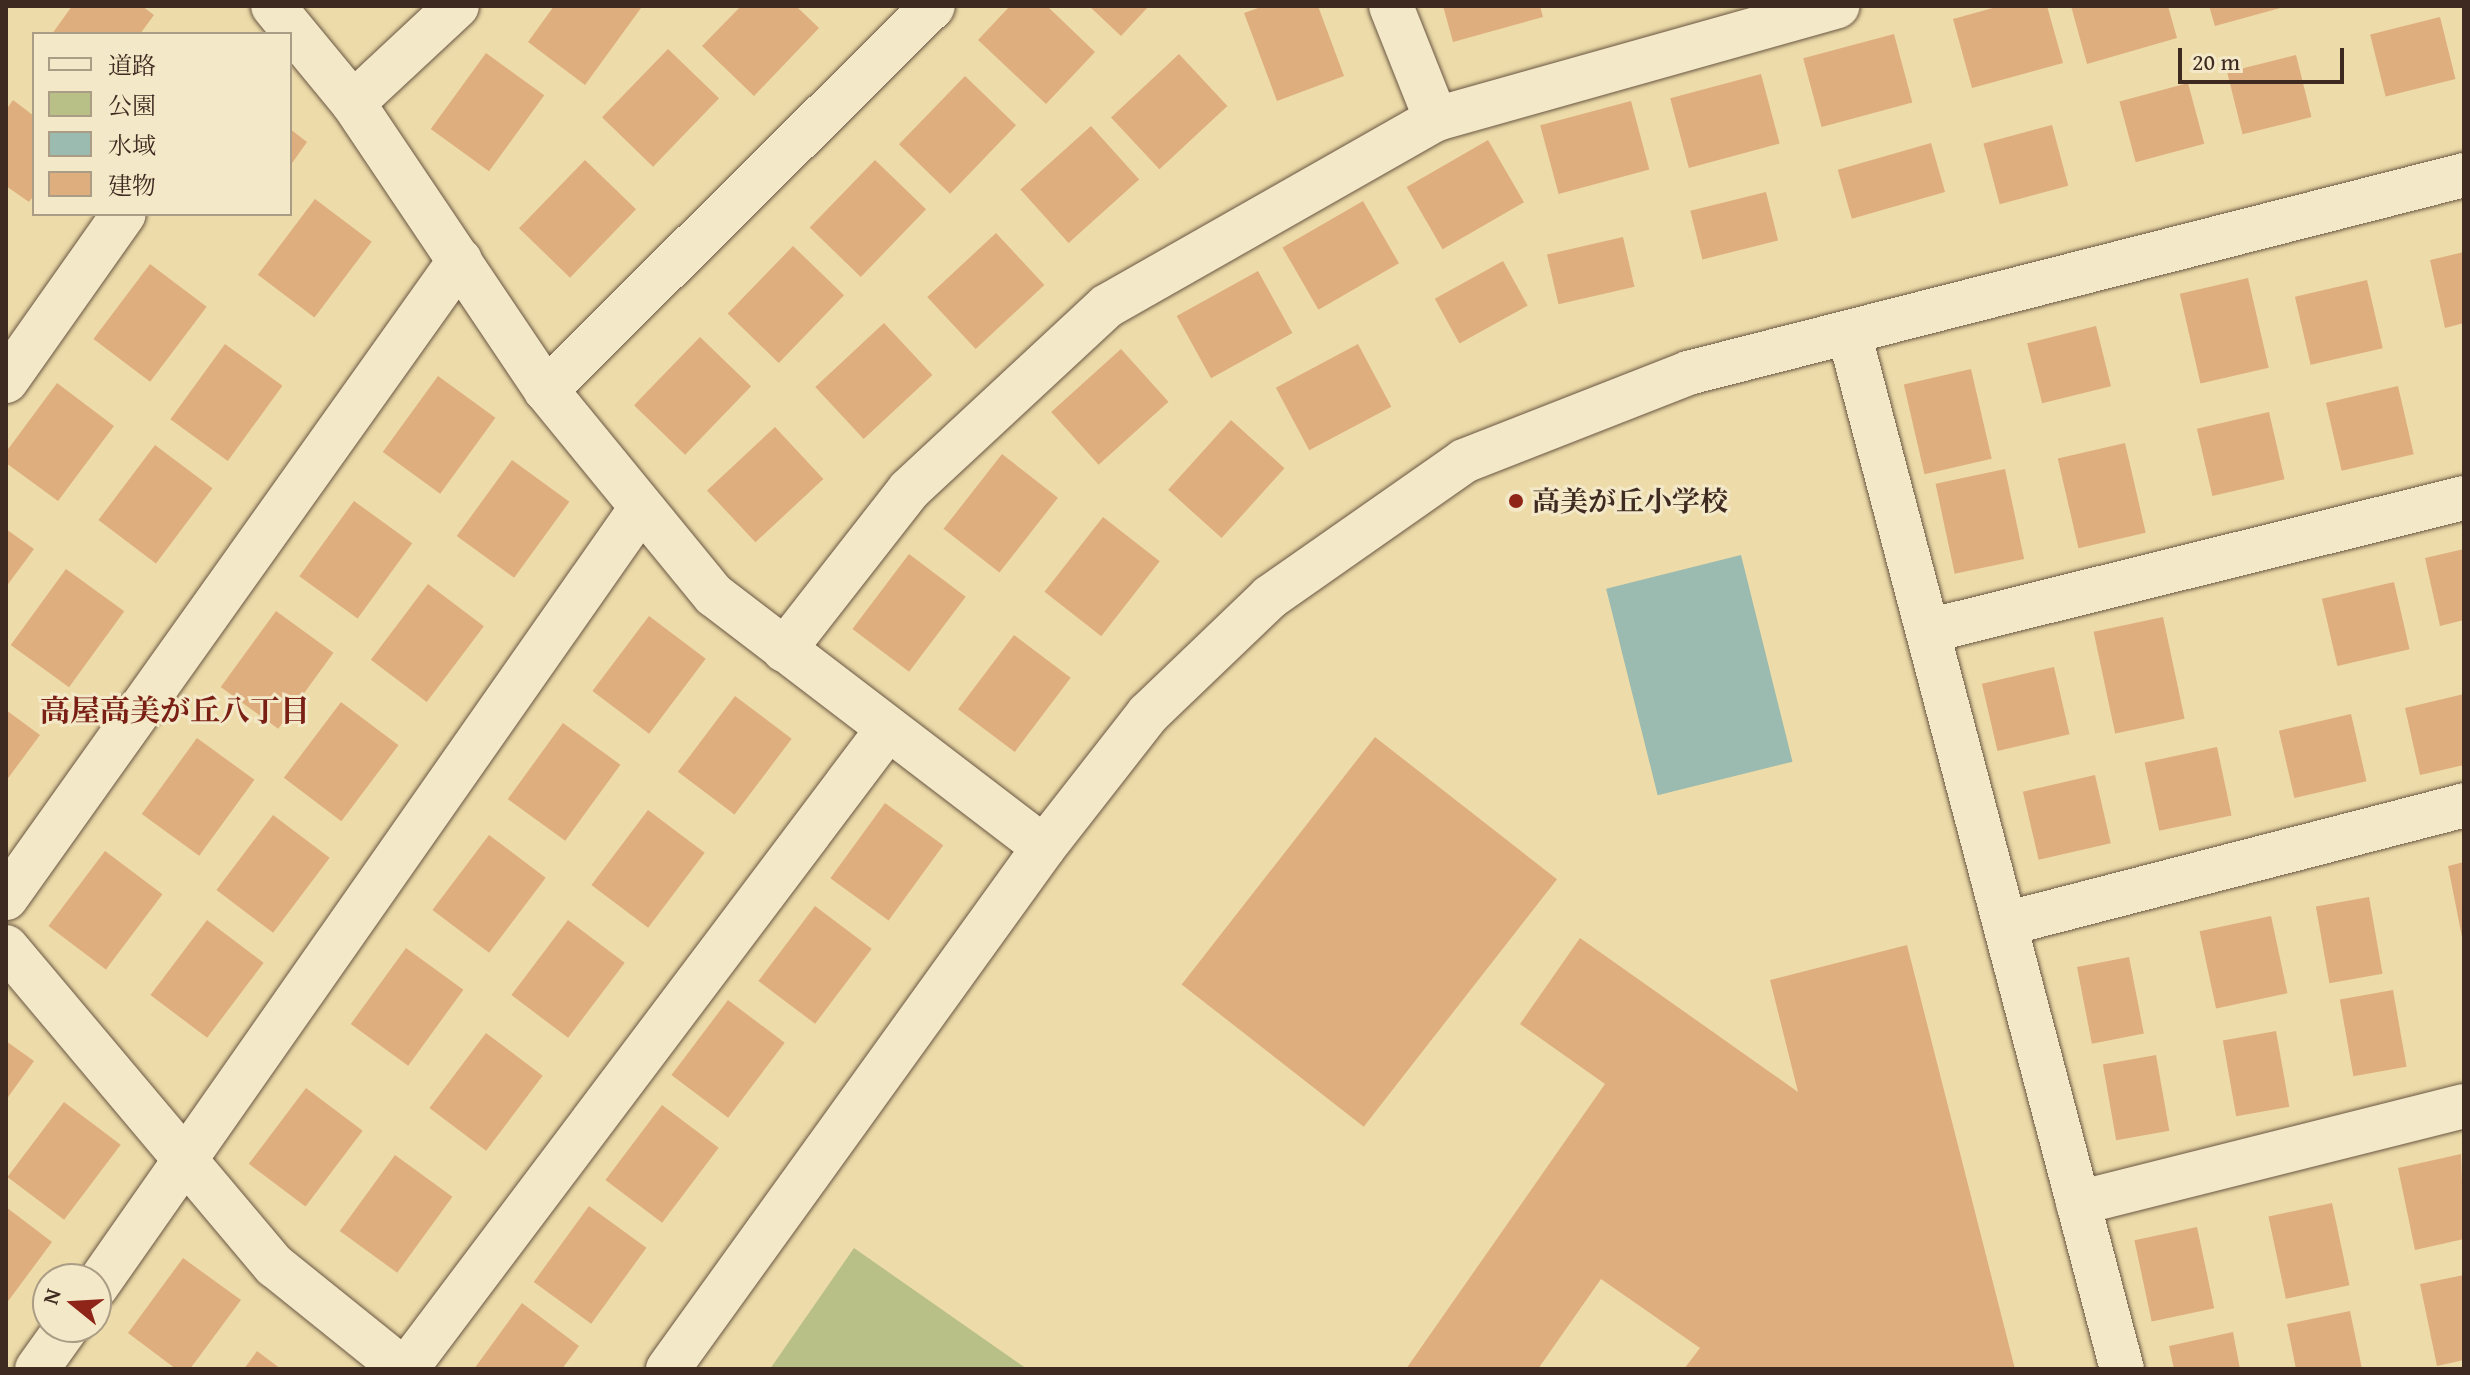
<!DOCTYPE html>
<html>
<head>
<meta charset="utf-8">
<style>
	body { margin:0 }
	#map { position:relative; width:2470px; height:1375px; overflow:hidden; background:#eddca9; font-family:"Gentium Book Plus","Noto Serif JP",serif }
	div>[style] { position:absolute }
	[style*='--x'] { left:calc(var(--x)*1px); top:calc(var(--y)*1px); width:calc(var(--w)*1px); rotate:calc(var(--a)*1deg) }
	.green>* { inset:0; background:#b9c087 }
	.water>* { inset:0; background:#9bbab0; transform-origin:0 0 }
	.building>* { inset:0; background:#dfae7f; transform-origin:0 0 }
	.roads { filter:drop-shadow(0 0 2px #6a5643) drop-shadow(0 0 2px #6a5643) }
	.street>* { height:44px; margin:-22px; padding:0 22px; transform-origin:22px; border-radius:22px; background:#f3e8c7 }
	.secondary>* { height:44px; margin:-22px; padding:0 22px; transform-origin:22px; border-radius:22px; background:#f3e8c7 }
	.dots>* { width:22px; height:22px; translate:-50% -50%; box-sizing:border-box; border:4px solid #f3e8c7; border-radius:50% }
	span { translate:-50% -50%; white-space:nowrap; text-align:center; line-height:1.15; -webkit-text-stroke:6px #f3e8c7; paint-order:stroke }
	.poi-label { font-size:28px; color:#3f2a21; font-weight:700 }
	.left { translate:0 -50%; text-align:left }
	.neighbourhood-label { font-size:30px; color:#7a1f14; font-weight:700 }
	.frame { position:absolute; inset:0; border:8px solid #3f2a21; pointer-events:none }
	.legend { position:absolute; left:32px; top:32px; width:260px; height:184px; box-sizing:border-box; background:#f3e8c7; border:2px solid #ab9c85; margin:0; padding:10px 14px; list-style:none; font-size:24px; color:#3f2a21 }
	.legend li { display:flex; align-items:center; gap:16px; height:40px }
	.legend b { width:40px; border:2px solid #ab9c85 }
	.north { position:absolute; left:32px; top:1263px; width:80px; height:80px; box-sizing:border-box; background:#f3e8c7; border:2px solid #ab9c85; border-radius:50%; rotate:288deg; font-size:22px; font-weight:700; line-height:32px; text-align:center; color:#3f2a21 }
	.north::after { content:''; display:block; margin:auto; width:28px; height:36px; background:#8f2418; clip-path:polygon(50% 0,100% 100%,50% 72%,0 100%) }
	.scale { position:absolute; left:2178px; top:48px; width:166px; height:36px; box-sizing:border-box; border:4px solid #3f2a21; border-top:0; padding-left:10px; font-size:24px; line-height:28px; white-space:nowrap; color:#3f2a21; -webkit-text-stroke:6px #f3e8c7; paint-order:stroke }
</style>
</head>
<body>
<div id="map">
	<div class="green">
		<i style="clip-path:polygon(854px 1248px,1027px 1369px,770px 1369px)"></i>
	</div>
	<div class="water">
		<i style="left:1741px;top:555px;width:213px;height:139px;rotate:76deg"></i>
	</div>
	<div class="building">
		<i style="clip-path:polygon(72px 6px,142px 6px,154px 15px,140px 34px,52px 34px)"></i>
		<i style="clip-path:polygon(554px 6px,638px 6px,641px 8px,585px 85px,528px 42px)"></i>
		<i style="clip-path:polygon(741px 6px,796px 6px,819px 28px,754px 96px,702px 46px)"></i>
		<i style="clip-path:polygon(1010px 6px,1047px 6px,1095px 52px,1046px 104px,978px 40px)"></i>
		<i style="clip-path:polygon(1089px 6px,1149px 6px,1121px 36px)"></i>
		<i style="clip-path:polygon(1264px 6px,1318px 6px,1344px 76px,1277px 101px,1244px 13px)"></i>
		<i style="clip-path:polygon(1443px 6px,1540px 6px,1543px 17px,1453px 42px)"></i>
		<i style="clip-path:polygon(2000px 6px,2047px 6px,2063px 63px,1972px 88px,1953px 19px)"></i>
		<i style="clip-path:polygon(2071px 6px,2168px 6px,2177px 38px,2087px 64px)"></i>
		<i style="clip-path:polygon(2209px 6px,2284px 6px,2284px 7px,2215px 26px)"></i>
		<i style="left:2440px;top:17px;width:64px;height:72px;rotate:76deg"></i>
		<i style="left:1894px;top:34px;width:71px;height:94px;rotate:75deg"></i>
		<i style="left:668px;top:49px;width:71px;height:95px;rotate:44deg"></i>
		<i style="left:486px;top:53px;width:72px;height:94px;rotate:36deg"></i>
		<i style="left:1179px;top:54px;width:71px;height:93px;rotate:47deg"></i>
		<i style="left:2296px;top:55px;width:64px;height:71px;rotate:76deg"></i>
		<i style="left:1761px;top:74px;width:72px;height:94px;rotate:75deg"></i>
		<i style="left:965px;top:76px;width:71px;height:95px;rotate:44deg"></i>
		<i style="left:2188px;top:83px;width:63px;height:71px;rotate:75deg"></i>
		<i style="clip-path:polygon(13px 100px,34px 116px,34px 195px,29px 202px,6px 186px,6px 110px)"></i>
		<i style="left:1631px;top:101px;width:71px;height:94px;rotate:75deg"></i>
		<i style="left:2052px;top:125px;width:63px;height:71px;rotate:75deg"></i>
		<i style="left:1091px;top:126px;width:72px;height:95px;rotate:48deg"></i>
		<i style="clip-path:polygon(290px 129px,307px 142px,290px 166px)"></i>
		<i style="left:1488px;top:140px;width:72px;height:94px;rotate:60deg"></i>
		<i style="left:1931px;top:143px;width:51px;height:97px;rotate:74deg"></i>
		<i style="left:585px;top:160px;width:71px;height:95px;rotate:44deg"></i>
		<i style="left:875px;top:160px;width:71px;height:94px;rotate:44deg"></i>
		<i style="left:1766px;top:192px;width:50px;height:78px;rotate:76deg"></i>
		<i style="left:315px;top:199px;width:71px;height:95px;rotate:37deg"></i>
		<i style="left:1363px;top:201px;width:72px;height:93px;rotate:60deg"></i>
		<i style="left:996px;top:233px;width:71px;height:94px;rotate:47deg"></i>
		<i style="left:1623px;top:237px;width:51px;height:78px;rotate:77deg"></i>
		<i style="left:793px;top:246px;width:71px;height:94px;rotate:44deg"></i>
		<i style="clip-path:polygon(2464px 252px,2464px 323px,2445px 328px,2430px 260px)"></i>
		<i style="left:1503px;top:261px;width:51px;height:78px;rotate:61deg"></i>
		<i style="left:150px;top:264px;width:71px;height:94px;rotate:37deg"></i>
		<i style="left:1258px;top:271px;width:71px;height:93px;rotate:61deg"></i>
		<i style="left:2248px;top:278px;width:92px;height:70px;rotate:77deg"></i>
		<i style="left:2367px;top:280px;width:70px;height:74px;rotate:77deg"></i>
		<i style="left:884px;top:323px;width:71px;height:94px;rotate:47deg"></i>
		<i style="left:2096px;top:326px;width:62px;height:71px;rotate:76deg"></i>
		<i style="left:700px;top:337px;width:71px;height:95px;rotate:44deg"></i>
		<i style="left:225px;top:344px;width:71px;height:93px;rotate:36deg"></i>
		<i style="left:1358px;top:344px;width:71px;height:93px;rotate:62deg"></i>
		<i style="left:1121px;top:349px;width:71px;height:94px;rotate:48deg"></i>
		<i style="left:1971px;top:369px;width:92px;height:69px;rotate:77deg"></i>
		<i style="left:438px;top:376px;width:71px;height:94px;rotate:36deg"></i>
		<i style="clip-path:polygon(57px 383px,114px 426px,58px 501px,6px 463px,6px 452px)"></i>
		<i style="left:2398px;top:386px;width:70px;height:74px;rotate:77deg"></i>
		<i style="left:2269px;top:412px;width:69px;height:74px;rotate:77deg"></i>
		<i style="left:1231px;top:420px;width:72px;height:94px;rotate:42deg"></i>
		<i style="left:775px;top:427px;width:71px;height:93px;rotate:47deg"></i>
		<i style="left:2125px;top:443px;width:92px;height:69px;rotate:77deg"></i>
		<i style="left:155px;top:445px;width:72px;height:94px;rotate:37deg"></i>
		<i style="left:1002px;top:454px;width:71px;height:95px;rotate:38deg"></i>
		<i style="left:512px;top:460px;width:71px;height:94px;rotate:36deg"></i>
		<i style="left:2005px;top:469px;width:92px;height:71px;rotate:78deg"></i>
		<i style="left:354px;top:501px;width:72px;height:93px;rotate:36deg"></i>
		<i style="left:1103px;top:517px;width:72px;height:95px;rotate:38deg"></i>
		<i style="clip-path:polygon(6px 529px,34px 549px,6px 587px)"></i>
		<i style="clip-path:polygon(2464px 549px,2464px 620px,2440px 626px,2425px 558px)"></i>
		<i style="left:909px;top:554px;width:71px;height:94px;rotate:37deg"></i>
		<i style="left:66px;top:569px;width:72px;height:94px;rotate:36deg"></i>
		<i style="left:2394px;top:582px;width:69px;height:74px;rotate:77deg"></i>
		<i style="left:428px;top:584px;width:70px;height:95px;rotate:37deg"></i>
		<i style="left:276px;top:611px;width:71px;height:94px;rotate:36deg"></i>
		<i style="left:649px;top:616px;width:71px;height:94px;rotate:37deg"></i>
		<i style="left:2163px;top:617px;width:104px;height:71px;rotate:78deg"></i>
		<i style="left:1014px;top:635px;width:71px;height:93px;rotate:37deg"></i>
		<i style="left:2054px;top:667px;width:69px;height:74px;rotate:77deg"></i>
		<i style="clip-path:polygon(2464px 694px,2464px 765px,2420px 775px,2405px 708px)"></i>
		<i style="left:735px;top:696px;width:71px;height:95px;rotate:37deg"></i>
		<i style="left:341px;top:702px;width:72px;height:95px;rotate:37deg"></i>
		<i style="clip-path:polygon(6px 710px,40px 735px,6px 781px)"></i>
		<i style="left:2351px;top:714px;width:69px;height:74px;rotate:77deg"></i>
		<i style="left:563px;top:723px;width:71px;height:94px;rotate:36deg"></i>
		<i style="left:1375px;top:737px;width:231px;height:314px;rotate:38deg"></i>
		<i style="left:197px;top:738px;width:71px;height:94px;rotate:36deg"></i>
		<i style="left:2217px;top:747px;width:70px;height:74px;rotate:78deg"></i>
		<i style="left:2095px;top:775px;width:70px;height:74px;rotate:77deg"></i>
		<i style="left:885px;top:803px;width:72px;height:93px;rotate:36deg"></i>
		<i style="left:648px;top:810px;width:71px;height:94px;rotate:37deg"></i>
		<i style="left:273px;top:815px;width:71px;height:94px;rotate:37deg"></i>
		<i style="left:489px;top:835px;width:71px;height:94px;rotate:37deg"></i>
		<i style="left:105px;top:851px;width:72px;height:94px;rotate:37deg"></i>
		<i style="clip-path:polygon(2464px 862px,2464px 942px,2463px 942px,2448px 866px)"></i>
		<i style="left:2369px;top:897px;width:78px;height:54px;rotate:80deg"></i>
		<i style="left:815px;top:906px;width:71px;height:94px;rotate:37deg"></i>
		<i style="left:2271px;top:916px;width:79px;height:73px;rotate:78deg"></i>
		<i style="left:207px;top:920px;width:71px;height:94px;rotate:37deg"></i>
		<i style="left:568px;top:920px;width:71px;height:94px;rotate:37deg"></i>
		<i style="clip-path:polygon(1580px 938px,1798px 1092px,1770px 980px,1907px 945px,2015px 1369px,1684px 1369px,1700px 1348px,1601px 1279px,1538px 1369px,1406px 1369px,1605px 1084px,1520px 1024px)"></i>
		<i style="left:406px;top:948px;width:71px;height:94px;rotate:36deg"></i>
		<i style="left:2129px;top:957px;width:78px;height:53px;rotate:79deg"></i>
		<i style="left:2393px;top:990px;width:78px;height:54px;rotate:80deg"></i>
		<i style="left:728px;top:1000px;width:71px;height:94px;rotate:37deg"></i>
		<i style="left:2276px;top:1031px;width:77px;height:54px;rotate:80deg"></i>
		<i style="left:486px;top:1033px;width:71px;height:94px;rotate:37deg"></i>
		<i style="clip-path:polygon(6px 1041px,34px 1061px,6px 1100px)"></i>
		<i style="left:2156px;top:1055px;width:77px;height:54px;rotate:80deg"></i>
		<i style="left:306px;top:1088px;width:71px;height:95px;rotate:37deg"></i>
		<i style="left:64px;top:1102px;width:71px;height:94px;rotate:37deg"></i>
		<i style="left:662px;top:1105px;width:71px;height:94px;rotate:37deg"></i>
		<i style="clip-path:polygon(2461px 1154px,2464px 1239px,2415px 1250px,2398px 1168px)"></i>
		<i style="left:395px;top:1155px;width:71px;height:94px;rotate:36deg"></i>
		<i style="left:2332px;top:1203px;width:84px;height:65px;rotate:78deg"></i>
		<i style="left:589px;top:1206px;width:71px;height:94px;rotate:36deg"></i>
		<i style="clip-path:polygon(6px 1207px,52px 1242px,6px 1304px)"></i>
		<i style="left:2197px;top:1227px;width:83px;height:64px;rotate:78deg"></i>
		<i style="clip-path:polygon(183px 1258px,241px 1300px,190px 1369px,176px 1369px,128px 1333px)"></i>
		<i style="clip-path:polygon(2464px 1275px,2464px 1360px,2437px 1366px,2420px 1284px)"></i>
		<i style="clip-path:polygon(522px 1303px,579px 1346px,562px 1369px,474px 1369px)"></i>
		<i style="clip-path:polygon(2350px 1311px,2362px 1369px,2296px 1369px,2287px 1324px)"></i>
		<i style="clip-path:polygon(2233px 1332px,2240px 1369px,2174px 1369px,2169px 1346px)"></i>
		<i style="clip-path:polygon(257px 1351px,281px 1369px,244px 1369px)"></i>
	</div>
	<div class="roads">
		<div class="street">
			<i style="--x:273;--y:6;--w:126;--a:50.5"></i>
			<i style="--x:353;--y:103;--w:346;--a:56.1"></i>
			<i style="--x:546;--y:390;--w:265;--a:50.7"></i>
			<i style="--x:714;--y:595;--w:415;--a:37.4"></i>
			<i style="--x:1391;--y:6;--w:122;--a:68.3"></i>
			<i style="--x:353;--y:103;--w:142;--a:-43"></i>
			<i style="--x:1849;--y:333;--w:1071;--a:75.24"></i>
			<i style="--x:6;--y:381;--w:204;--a:-54.8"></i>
			<i style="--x:546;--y:390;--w:545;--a:-44.78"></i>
			<i style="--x:1928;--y:631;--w:552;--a:-13.94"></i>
			<i style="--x:784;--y:650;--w:203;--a:-52"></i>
			<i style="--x:909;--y:490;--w:270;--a:-42.9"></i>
			<i style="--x:1107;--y:306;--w:378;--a:-29.6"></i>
			<i style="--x:1436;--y:119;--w:417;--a:-15.7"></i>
			<i style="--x:6;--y:898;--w:783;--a:-54.56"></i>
			<i style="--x:2005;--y:924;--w:474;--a:-14.5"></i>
			<i style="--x:6;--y:947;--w:417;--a:49.9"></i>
			<i style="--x:275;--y:1266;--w:164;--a:38.8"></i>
			<i style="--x:2078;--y:1203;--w:398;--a:-14.1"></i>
			<i style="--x:96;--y:1287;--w:951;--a:-55.02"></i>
			<i style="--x:37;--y:1369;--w:52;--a:-54.5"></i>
			<i style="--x:406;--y:1369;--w:800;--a:-53.03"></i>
		</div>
		<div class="secondary">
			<i style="--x:668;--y:1369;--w:643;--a:-54.23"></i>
			<i style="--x:1044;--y:847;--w:169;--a:-52"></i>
			<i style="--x:1148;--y:714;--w:169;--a:-43.8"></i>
			<i style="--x:1270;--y:597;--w:237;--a:-35"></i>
			<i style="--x:1464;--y:461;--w:241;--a:-21.4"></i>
			<i style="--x:1688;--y:373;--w:801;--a:-14.31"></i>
		</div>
	</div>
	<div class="dots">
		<i style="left:1516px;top:501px;background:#8f2418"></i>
	</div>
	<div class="poi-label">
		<span class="left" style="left:1532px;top:501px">高美が丘小学校</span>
	</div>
	<div class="neighbourhood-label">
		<span style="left:175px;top:710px">高屋高美が丘八丁目</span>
	</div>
	<div class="frame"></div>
	<ul class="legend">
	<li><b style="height:10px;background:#f3e8c7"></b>道路</li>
	<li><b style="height:22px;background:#b9c087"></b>公園</li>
	<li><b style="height:22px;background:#9bbab0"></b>水域</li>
	<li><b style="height:22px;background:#dfae7f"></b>建物</li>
	</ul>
	<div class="north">N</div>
	<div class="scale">20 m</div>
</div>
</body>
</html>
